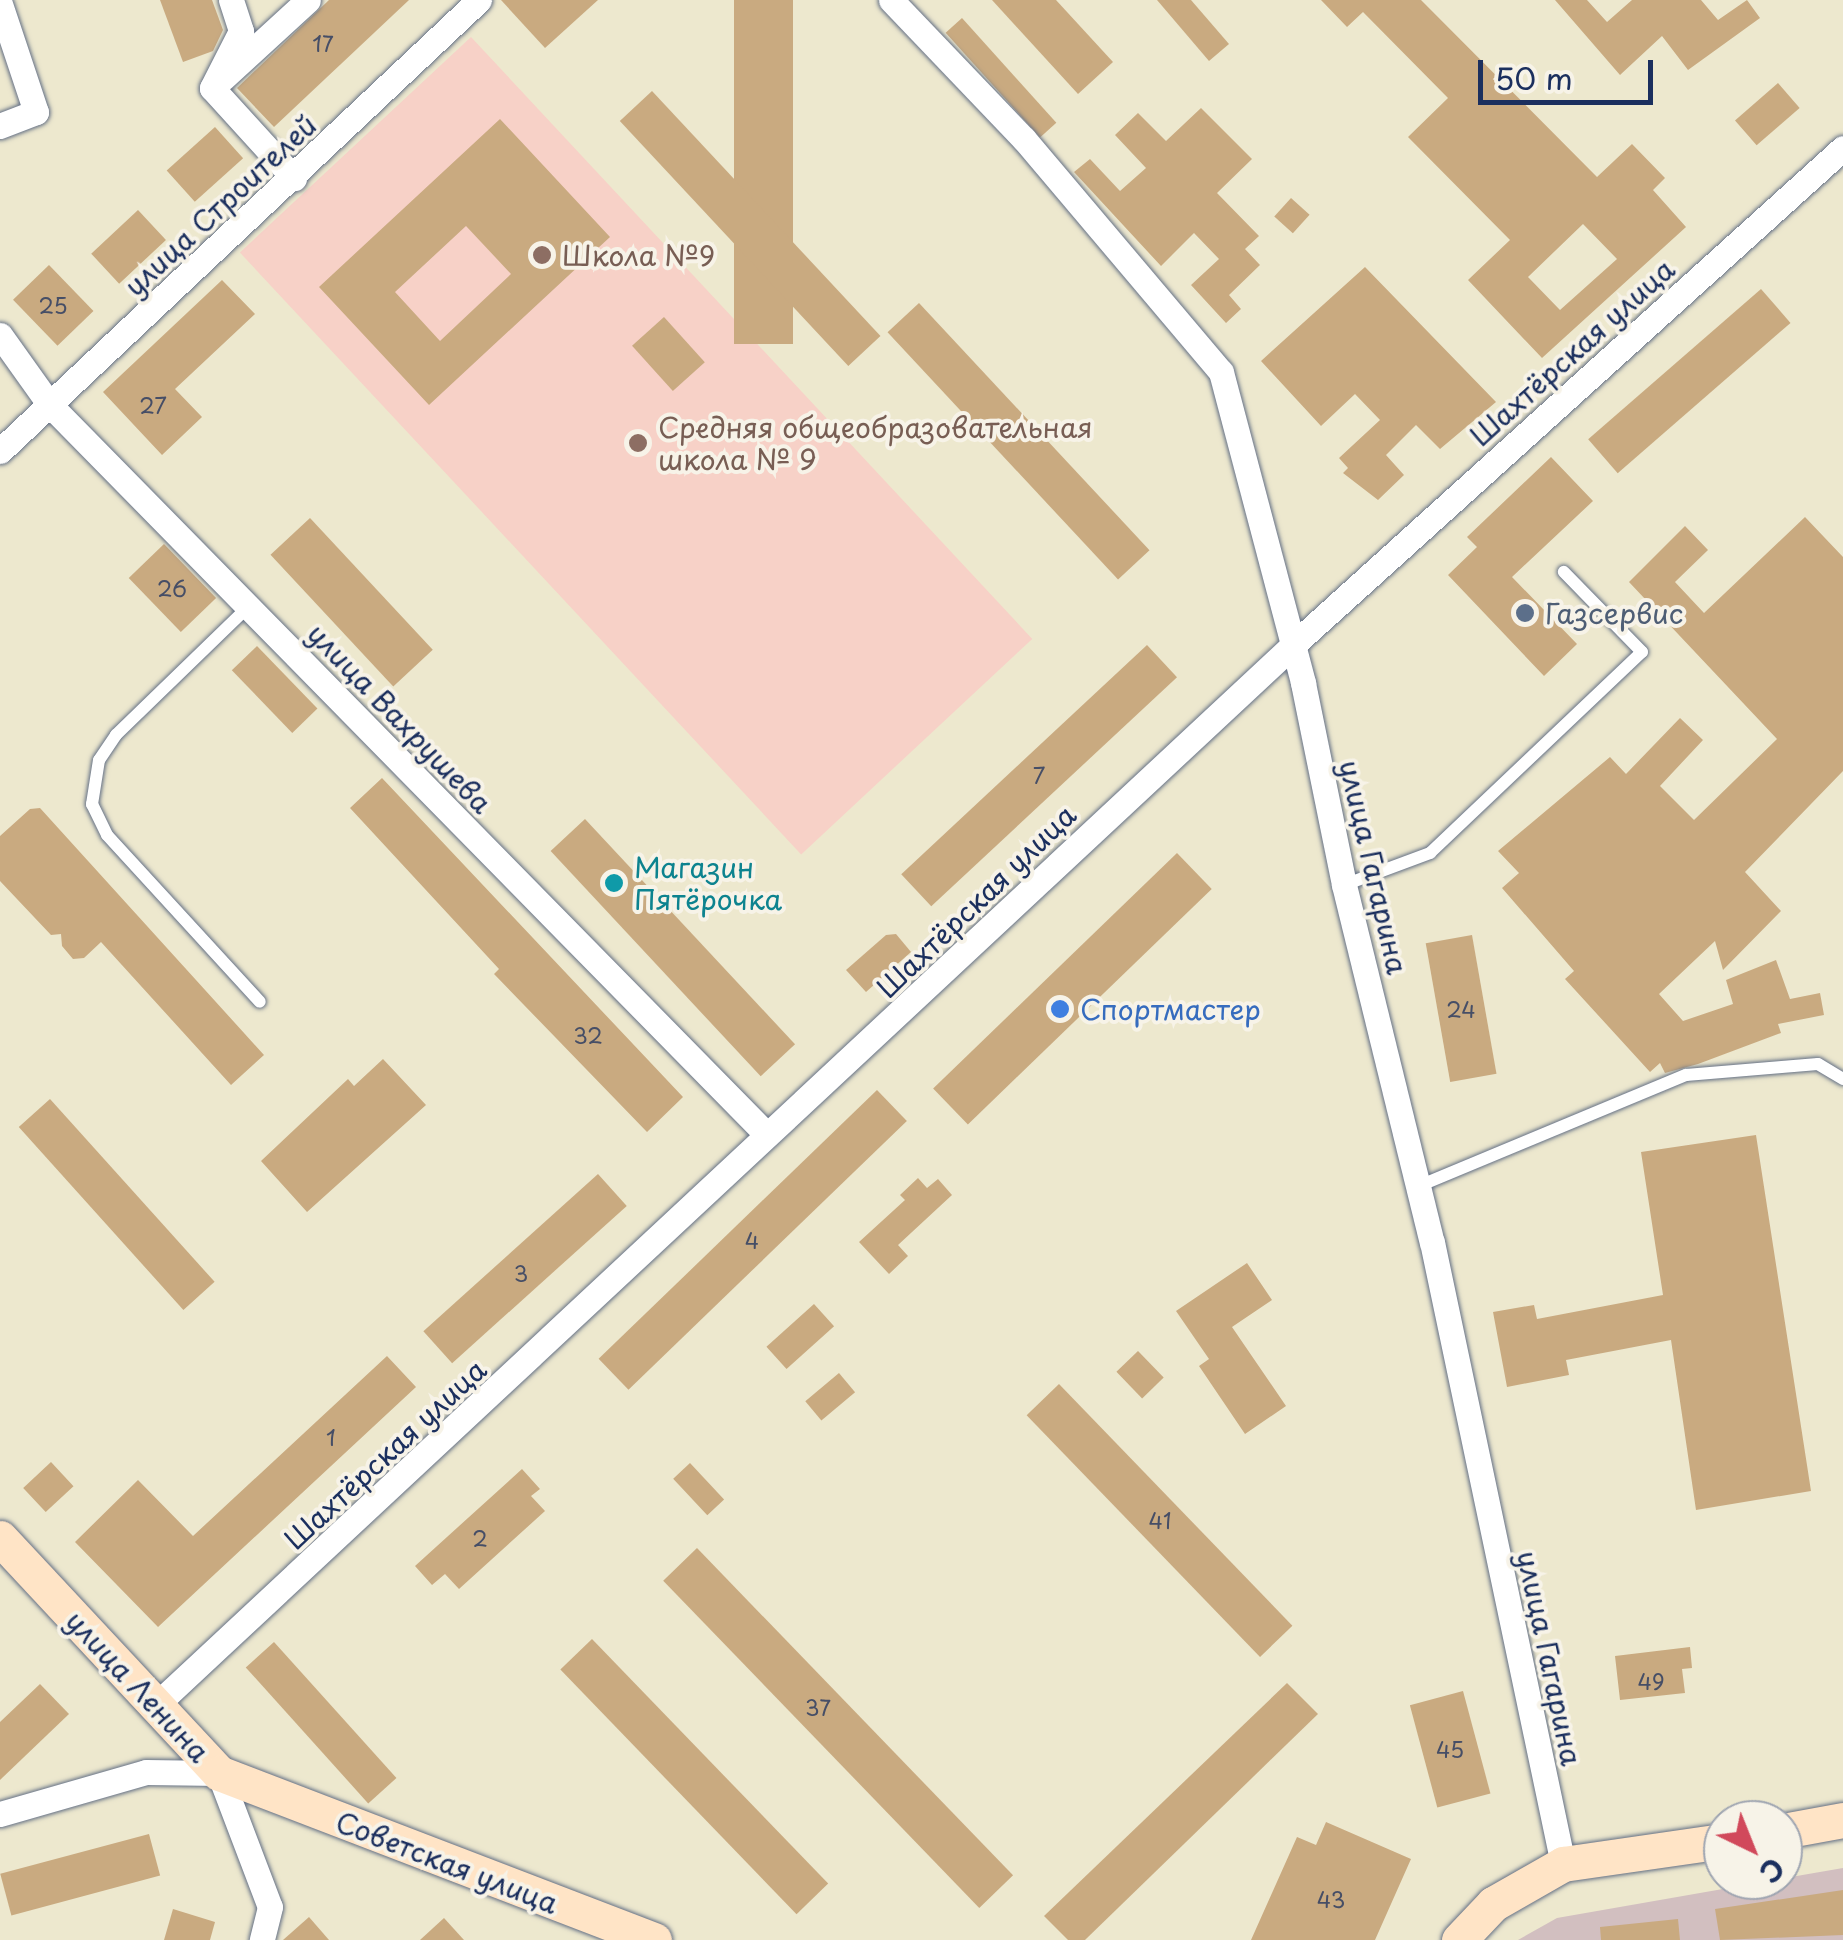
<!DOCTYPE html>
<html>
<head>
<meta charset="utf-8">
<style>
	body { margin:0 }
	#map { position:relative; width:1843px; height:1940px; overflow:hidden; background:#ede8ce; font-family:"Playpen Sans",sans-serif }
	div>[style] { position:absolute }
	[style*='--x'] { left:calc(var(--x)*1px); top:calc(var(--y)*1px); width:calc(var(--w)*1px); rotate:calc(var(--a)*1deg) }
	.built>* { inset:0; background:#f7d1c7; transform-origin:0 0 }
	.industrial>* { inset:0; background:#d2bfc0 }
	.building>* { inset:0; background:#c9aa80; transform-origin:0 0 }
	.roads { filter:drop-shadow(0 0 2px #647085) drop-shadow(0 0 2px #647085) }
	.lane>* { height:12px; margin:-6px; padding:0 6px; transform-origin:6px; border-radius:6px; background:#fff }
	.street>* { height:25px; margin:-12.5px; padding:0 12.5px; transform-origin:12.5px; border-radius:12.5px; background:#fff }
	.secondary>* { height:35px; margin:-17.5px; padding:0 17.5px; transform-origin:17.5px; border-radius:17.5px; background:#ffe4c6 }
	.dots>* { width:28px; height:28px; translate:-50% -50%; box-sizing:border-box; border:5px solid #f7f3e8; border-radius:50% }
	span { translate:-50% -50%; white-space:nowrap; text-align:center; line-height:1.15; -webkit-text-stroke:8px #f7f3e8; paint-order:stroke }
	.number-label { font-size:22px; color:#464e66 }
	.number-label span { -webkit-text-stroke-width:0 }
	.street-label { font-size:28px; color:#1b2f5e }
	.education-label { font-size:28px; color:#785e54 }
	.left { translate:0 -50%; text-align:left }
	.service-label { font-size:28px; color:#4e5e75 }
	.culture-label { font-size:28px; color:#0d838f }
	.shop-label { font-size:28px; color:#366cbe }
	.north { position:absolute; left:1703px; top:1800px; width:100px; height:100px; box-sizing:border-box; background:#f7f3e8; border:2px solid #9fa5b1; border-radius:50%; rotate:137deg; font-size:28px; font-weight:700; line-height:40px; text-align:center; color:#1b2f5e }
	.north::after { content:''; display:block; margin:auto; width:35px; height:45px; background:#d1495b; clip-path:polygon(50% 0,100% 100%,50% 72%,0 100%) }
	.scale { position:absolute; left:1478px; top:60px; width:175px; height:45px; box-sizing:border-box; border:5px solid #1b2f5e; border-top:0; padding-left:12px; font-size:30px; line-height:35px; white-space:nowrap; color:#1b2f5e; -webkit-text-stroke:8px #f7f3e8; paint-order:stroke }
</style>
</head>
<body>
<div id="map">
	<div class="built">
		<i style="left:471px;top:37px;width:823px;height:316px;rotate:47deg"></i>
	</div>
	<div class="industrial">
		<i style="clip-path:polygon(1843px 1868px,1843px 1940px,1518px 1940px,1557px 1918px)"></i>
	</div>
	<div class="building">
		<i style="clip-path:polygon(160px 0,212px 0,223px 30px,213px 51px,183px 62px)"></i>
		<i style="clip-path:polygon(329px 0,409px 0,274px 127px,237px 88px)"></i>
		<i style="clip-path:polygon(501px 0,598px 0,545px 48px)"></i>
		<i style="left:734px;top:0;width:59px;height:344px"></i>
		<i style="clip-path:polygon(992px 0,1056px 0,1113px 62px,1078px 94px)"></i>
		<i style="clip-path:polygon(1157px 0,1191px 0,1229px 44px,1209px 61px)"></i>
		<i style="clip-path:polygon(evenodd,1321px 0,1421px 0,1597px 177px,1632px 144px,1665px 178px,1653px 190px,1686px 227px,1542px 358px,1468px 280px,1510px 240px,1408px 137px,1448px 98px,1363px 12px,1347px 27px,1321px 0,1583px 224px,1617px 259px,1560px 310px,1528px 277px,1583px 224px)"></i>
		<i style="clip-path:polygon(1555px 0,1587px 0,1607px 22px,1632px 0,1701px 0,1718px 20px,1747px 0,1760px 18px,1688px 70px,1662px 36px,1620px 75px)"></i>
		<i style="left:962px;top:18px;width:141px;height:22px;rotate:48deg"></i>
		<i style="left:1778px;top:83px;width:33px;height:57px;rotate:49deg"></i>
		<i style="left:652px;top:91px;width:335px;height:44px;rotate:47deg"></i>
		<i style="clip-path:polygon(1201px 108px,1252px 159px,1217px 193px,1259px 236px,1245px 249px,1260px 265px,1229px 295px,1241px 309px,1226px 323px,1191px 285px,1219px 259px,1194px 233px,1161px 266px,1074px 172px,1090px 159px,1120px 191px,1146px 168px,1115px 135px,1138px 113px,1166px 141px)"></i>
		<i style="clip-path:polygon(evenodd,500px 119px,610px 237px,429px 405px,319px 287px,500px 119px,466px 226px,511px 274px,440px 341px,395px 292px,466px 226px)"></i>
		<i style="left:215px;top:127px;width:42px;height:65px;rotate:48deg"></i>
		<i style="left:1291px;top:198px;width:25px;height:25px;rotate:42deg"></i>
		<i style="left:138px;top:210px;width:41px;height:64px;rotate:47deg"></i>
		<i style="left:49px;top:265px;width:64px;height:50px;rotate:46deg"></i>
		<i style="clip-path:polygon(1365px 267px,1496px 402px,1440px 449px,1416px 425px,1386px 455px,1404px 475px,1378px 500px,1343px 473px,1348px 468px,1339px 458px,1380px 420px,1355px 394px,1321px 426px,1261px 361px)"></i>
		<i style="clip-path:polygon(222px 280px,255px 314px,175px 389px,202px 417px,162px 455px,103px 392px)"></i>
		<i style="left:1761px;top:289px;width:45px;height:229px;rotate:49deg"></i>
		<i style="left:919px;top:303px;width:338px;height:43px;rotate:47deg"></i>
		<i style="left:664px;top:317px;width:61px;height:43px;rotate:48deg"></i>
		<i style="clip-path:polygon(1551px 457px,1593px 501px,1512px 577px,1577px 644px,1544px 676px,1448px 575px,1477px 547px,1467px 537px)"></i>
		<i style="clip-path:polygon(1805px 517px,1843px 557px,1843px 771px,1745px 872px,1781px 911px,1723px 970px,1715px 941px,1659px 994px,1683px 1021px,1733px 1004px,1726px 980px,1776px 960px,1790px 999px,1820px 993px,1824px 1015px,1778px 1024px,1781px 1033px,1698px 1064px,1665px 1073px,1660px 1063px,1650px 1072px,1565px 979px,1574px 971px,1502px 888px,1519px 873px,1498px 851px,1610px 757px,1626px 774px,1680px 718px,1703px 740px,1660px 786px,1694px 820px,1777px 739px,1629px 582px,1685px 526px,1708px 550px,1675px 582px,1704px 613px)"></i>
		<i style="left:310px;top:518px;width:180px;height:54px;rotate:47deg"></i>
		<i style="left:164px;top:544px;width:75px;height:49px;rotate:46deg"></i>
		<i style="left:1147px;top:645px;width:44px;height:336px;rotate:47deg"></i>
		<i style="left:257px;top:646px;width:87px;height:35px;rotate:46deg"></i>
		<i style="clip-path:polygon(382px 778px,683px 1097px,647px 1132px,494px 974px,499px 969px,350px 808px)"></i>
		<i style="clip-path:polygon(40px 808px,264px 1055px,231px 1085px,101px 942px,84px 958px,73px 959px,62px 946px,61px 934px,51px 935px,0 881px,0 836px,30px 809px)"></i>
		<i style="left:585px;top:819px;width:308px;height:47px;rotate:47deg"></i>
		<i style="left:1177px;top:853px;width:50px;height:339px;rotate:46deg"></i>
		<i style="clip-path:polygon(896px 934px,911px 952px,866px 992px,846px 970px,886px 935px)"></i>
		<i style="left:1472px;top:935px;width:141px;height:47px;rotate:80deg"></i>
		<i style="clip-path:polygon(383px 1059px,426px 1105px,307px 1212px,261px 1161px,348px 1079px,354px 1086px)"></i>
		<i style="left:877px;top:1090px;width:43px;height:387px;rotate:46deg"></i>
		<i style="left:50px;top:1099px;width:246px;height:42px;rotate:48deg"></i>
		<i style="clip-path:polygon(1756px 1135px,1811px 1491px,1696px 1510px,1671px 1340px,1566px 1360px,1569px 1375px,1507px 1387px,1493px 1312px,1534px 1305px,1537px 1319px,1663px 1295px,1641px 1152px)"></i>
		<i style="left:598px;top:1174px;width:43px;height:235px;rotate:48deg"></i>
		<i style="clip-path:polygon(918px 1178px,927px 1188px,938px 1179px,952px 1195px,898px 1245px,908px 1256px,889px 1274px,859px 1242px,905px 1200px,900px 1195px)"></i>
		<i style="clip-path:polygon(1247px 1263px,1272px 1300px,1232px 1327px,1286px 1406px,1245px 1434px,1199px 1366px,1209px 1359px,1176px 1311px)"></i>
		<i style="left:814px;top:1304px;width:30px;height:64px;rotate:48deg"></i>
		<i style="left:1138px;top:1351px;width:37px;height:30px;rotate:46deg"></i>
		<i style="clip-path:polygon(387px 1356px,416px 1387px,158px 1627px,75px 1542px,138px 1480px,193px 1536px)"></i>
		<i style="left:839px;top:1373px;width:25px;height:44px;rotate:50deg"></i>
		<i style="left:1059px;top:1384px;width:336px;height:45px;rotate:46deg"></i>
		<i style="left:51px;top:1462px;width:33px;height:38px;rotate:47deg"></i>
		<i style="left:690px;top:1463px;width:50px;height:23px;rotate:47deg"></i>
		<i style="clip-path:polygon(522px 1469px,540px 1489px,531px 1496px,545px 1511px,459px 1589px,445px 1574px,432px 1585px,415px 1566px)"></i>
		<i style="left:697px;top:1548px;width:455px;height:47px;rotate:46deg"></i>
		<i style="left:592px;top:1639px;width:340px;height:44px;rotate:46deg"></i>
		<i style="left:274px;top:1642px;width:183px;height:38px;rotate:48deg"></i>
		<i style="clip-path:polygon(1690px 1647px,1692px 1668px,1682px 1669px,1685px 1693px,1620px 1700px,1615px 1656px)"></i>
		<i style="clip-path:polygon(1287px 1683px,1318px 1714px,1085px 1940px,1068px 1940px,1044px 1916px)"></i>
		<i style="clip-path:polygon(40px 1684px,69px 1714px,0 1780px,0 1722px)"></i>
		<i style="left:1463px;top:1691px;width:106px;height:55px;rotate:75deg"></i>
		<i style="clip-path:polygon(1326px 1822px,1411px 1859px,1375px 1940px,1251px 1940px,1297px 1837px,1316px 1845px)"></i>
		<i style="left:149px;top:1834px;width:43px;height:154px;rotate:75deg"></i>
		<i style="clip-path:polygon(1843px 1890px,1843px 1935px,1720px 1940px,1715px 1909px)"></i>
		<i style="clip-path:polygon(173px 1909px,215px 1922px,210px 1940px,164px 1940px)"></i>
		<i style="clip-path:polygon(309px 1917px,329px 1940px,283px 1940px)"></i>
		<i style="clip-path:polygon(444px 1918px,464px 1940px,420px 1940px)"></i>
		<i style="clip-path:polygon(1678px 1919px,1680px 1940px,1601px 1940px,1600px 1927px)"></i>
	</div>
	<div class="roads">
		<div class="lane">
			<i style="--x:248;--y:607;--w:184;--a:135.9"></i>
			<i style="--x:116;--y:735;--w:30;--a:124"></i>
			<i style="--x:99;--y:760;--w:45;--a:99"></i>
			<i style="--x:92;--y:804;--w:34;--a:64"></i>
			<i style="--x:107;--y:835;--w:226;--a:47.5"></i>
			<i style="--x:1344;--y:885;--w:92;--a:-20.4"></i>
			<i style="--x:1430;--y:853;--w:292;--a:-43.5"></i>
			<i style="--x:1642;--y:652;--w:112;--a:-134.3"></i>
			<i style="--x:1419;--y:1186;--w:289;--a:-22.6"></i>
			<i style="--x:1686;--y:1075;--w:132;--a:-4.8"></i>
			<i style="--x:1818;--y:1064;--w:29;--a:31"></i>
		</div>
		<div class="street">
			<i style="--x:231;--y:0;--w:33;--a:72"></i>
			<i style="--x:241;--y:31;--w:64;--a:117"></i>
			<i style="--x:212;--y:88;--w:122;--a:47.7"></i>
			<i style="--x:891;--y:0;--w:192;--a:46.3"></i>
			<i style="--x:1024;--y:139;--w:305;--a:49.8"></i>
			<i style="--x:1221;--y:372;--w:322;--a:75.2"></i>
			<i style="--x:1303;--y:683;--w:206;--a:78.5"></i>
			<i style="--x:1344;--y:885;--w:368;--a:76.2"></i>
			<i style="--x:1432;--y:1242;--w:636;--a:78.11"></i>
			<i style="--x:0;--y:4;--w:114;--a:71.6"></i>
			<i style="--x:36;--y:112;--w:39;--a:159"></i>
			<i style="--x:223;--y:78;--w:115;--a:-42.5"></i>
			<i style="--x:0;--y:335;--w:86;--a:54.5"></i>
			<i style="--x:50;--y:405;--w:1023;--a:45.51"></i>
			<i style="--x:0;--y:451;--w:658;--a:-43.28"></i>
			<i style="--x:157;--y:1704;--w:1553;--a:-42.99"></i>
			<i style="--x:1293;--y:645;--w:741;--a:-42.1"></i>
			<i style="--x:0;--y:1814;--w:152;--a:-16"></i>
			<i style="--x:146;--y:1772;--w:73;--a:0.8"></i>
			<i style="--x:219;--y:1773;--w:143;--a:69.2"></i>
			<i style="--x:270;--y:1907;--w:34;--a:104"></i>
		</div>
		<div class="secondary">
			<i style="--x:0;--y:1538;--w:321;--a:47"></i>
			<i style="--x:219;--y:1773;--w:466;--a:21"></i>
			<i style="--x:1783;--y:1831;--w:61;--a:-10.4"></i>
			<i style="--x:1459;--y:1940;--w:50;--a:-46.6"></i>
			<i style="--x:1493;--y:1904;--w:81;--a:-29.7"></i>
			<i style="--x:1563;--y:1864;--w:162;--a:-8.2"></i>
		</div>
	</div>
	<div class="dots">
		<i style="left:542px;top:255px;background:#8d6e63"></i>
		<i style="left:638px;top:443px;background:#8d6e63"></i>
		<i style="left:1525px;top:613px;background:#5c6f8a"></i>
		<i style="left:614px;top:883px;background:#0f9aa8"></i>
		<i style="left:1060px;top:1009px;background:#3f7fe0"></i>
	</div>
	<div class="number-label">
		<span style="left:323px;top:43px">17</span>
		<span style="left:53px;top:305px">25</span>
		<span style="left:153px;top:405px">27</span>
		<span style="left:172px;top:588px">26</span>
		<span style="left:1039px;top:775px">7</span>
		<span style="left:1461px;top:1009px">24</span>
		<span style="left:588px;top:1035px">32</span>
		<span style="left:752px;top:1240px">4</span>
		<span style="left:521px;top:1273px">3</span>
		<span style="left:331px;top:1437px">1</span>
		<span style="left:1160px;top:1520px">41</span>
		<span style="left:480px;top:1538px">2</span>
		<span style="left:1651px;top:1681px">49</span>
		<span style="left:818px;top:1707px">37</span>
		<span style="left:1450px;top:1749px">45</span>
		<span style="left:1331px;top:1899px">43</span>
	</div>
	<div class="street-label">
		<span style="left:220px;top:205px;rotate:-43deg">улица Строителей</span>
		<span style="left:1572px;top:352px;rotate:-42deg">Шахтёрская улица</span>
		<span style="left:400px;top:718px;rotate:46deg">улица Вахрушева</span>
		<span style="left:1374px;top:867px;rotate:77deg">улица Гагарина</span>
		<span style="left:976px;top:901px;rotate:-44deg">Шахтёрская улица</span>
		<span style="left:385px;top:1454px;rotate:-43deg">Шахтёрская улица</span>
		<span style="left:1550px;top:1658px;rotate:78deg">улица Гагарина</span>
		<span style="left:138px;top:1686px;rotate:47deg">улица Ленина</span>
		<span style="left:447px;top:1862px;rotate:21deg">Советская улица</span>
	</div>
	<div class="education-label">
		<span class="left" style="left:562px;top:255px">Школа №9</span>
		<span class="left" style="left:658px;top:443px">Средняя общеобразовательная<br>школа № 9</span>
	</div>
	<div class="service-label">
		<span class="left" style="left:1545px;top:613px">Газсервис</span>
	</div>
	<div class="culture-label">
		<span class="left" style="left:634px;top:883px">Магазин<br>Пятёрочка</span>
	</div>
	<div class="shop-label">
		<span class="left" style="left:1080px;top:1009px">Спортмастер</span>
	</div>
	<div class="north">С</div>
	<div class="scale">50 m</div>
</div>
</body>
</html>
